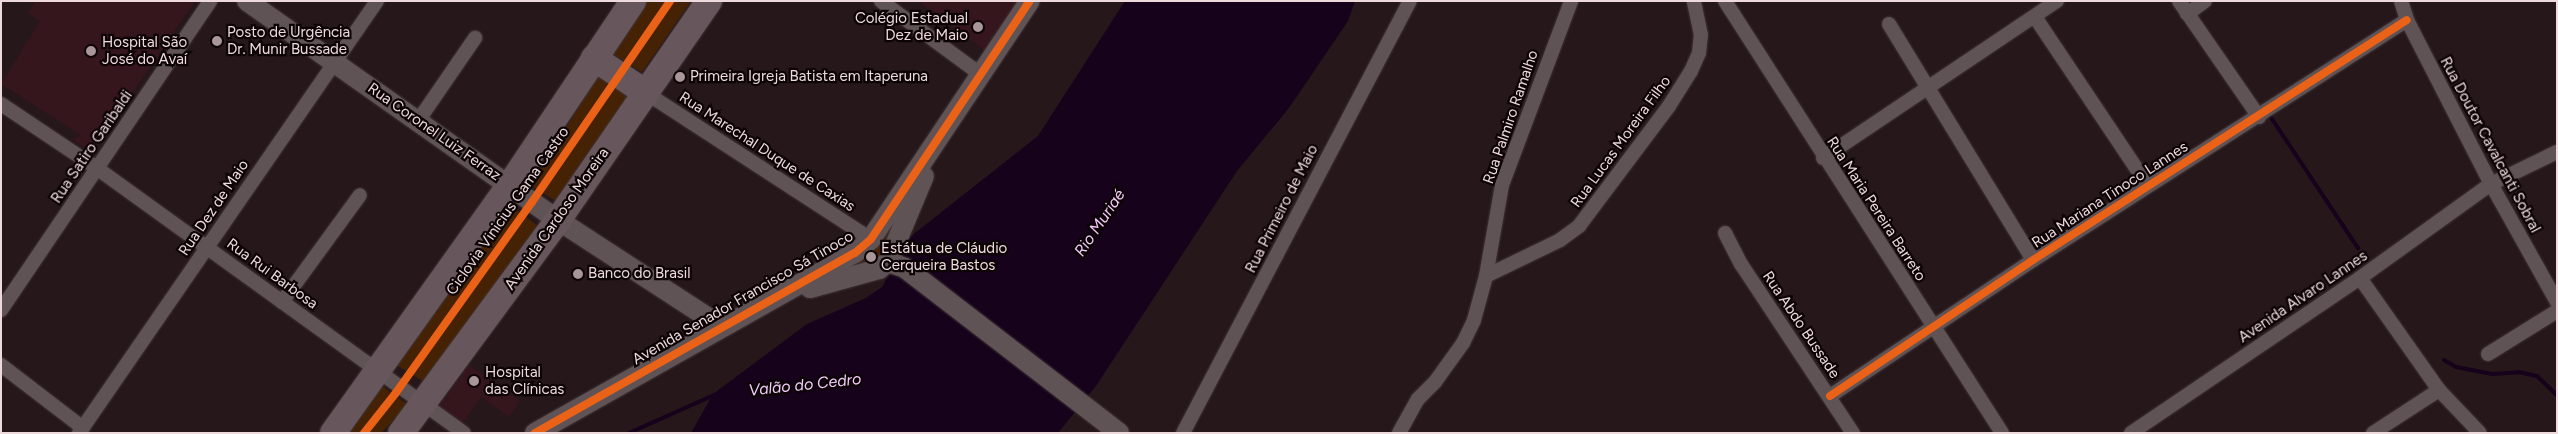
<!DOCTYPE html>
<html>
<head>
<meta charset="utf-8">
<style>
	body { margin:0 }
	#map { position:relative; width:2558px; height:434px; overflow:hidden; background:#26171a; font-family:Figtree,sans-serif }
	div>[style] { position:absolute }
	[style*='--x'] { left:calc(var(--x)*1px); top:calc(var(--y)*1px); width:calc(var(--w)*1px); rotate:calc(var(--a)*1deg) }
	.built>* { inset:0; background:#36161d }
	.green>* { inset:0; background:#462204; transform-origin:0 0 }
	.water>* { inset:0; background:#16021b }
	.stream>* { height:4px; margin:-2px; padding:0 2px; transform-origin:2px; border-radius:2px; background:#16021b }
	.roads { filter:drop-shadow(0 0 1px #3f3335) drop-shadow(0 0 1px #3f3335) }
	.street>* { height:14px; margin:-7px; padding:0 7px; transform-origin:7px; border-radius:7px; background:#5f5355 }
	.secondary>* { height:20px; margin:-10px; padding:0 10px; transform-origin:10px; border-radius:10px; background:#5f5355 }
	.highway>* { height:26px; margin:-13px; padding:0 13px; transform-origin:13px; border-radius:13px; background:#67575d }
	.cycleway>* { height:8px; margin:-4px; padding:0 4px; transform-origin:4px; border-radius:4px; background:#ea6118 }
	.dots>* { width:14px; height:14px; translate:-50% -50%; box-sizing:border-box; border:2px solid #0c0305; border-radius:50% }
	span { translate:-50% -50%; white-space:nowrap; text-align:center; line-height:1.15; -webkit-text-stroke:4.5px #0c0305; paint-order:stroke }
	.poi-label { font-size:15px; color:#eedadd }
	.right { translate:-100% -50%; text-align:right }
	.left { translate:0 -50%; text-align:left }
	.street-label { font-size:15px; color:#eedadd }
	.water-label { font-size:16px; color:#f2cbfc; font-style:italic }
	.frame { position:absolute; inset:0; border:2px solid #eedadd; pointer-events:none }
</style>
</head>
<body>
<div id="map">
	<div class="built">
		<i style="clip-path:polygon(35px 1px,195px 1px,91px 153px,73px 140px,81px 135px,1px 84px,40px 21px,28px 13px)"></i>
		<i style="clip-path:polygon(918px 1px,1021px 1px,987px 52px)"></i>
		<i style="clip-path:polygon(469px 365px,520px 401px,509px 417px,481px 397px,459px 428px,436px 411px)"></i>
	</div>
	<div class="green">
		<i style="clip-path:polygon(642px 1px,691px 1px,642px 72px,608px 51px)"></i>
		<i style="left:600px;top:73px;width:36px;height:132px;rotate:32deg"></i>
		<i style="clip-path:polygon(911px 192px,885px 252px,875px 262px,814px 281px)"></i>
		<i style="clip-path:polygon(506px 201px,539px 227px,426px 383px,395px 364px)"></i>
		<i style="clip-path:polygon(378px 383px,408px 405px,381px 433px,342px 433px)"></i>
	</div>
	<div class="water">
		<i style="clip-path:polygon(1125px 1px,1355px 1px,1348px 21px,1289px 108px,1237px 171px,1096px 386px,1058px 433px,691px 433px,713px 394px,807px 324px,866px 298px,882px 287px,910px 237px,1038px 136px)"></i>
	</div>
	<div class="stream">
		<i style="--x:2270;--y:116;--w:159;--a:56.3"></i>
		<i style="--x:2444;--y:360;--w:14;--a:30"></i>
		<i style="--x:2456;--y:367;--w:38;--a:11"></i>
		<i style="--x:2493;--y:374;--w:26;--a:-4"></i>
		<i style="--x:2519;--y:372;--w:18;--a:13"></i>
		<i style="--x:2537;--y:376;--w:28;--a:44"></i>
		<i style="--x:629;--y:433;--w:95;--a:-24.1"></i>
	</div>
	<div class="roads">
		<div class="street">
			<i style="--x:881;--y:1;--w:123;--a:36.4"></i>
			<i style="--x:1725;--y:1;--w:513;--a:57.33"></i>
			<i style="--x:2179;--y:1;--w:141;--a:55.4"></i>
			<i style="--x:2401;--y:1;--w:20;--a:72"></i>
			<i style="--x:2407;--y:20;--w:184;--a:62.9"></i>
			<i style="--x:2491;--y:184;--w:135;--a:60.8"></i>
			<i style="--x:2187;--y:14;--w:22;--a:-36"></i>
			<i style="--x:2035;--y:17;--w:203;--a:56.2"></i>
			<i style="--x:1889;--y:24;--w:276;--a:58.6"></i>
			<i style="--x:646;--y:93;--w:268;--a:33"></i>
			<i style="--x:1;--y:104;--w:117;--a:33.8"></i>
			<i style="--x:98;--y:169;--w:451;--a:35.8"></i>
			<i style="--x:418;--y:121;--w:101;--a:-55.5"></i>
			<i style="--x:1823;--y:158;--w:282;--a:-33.9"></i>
			<i style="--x:1725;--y:233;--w:35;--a:63"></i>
			<i style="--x:1741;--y:264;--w:203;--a:56.5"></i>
			<i style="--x:1486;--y:276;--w:92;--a:-80"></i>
			<i style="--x:1502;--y:185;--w:197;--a:-69.4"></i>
			<i style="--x:2360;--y:278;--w:137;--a:54.8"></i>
			<i style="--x:2439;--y:390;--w:59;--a:46.4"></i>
			<i style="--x:282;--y:302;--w:132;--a:-53.9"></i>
			<i style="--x:1;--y:310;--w:373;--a:-55.9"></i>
			<i style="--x:2488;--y:354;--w:81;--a:-31.9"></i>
			<i style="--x:1;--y:365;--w:103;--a:37.5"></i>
			<i style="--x:1830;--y:396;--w:244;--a:-33.8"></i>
			<i style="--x:2033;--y:260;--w:444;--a:-32.7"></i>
			<i style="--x:79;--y:433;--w:525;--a:-55.4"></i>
			<i style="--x:1183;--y:433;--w:488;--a:-62.3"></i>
			<i style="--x:1399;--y:433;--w:39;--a:-61"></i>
			<i style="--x:1418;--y:399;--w:24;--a:-45"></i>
			<i style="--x:1435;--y:382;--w:48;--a:-54.3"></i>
			<i style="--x:1463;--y:343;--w:25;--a:-64"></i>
			<i style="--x:1474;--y:320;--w:46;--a:-74.7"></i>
			<i style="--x:1486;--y:276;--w:82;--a:-25.9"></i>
			<i style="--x:1560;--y:240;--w:24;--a:-36"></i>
			<i style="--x:1579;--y:226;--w:150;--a:-53.1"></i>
			<i style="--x:1669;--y:106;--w:41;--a:-57.8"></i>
			<i style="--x:1691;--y:71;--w:20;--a:-66"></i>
			<i style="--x:1699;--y:53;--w:18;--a:-84"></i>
			<i style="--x:1701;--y:35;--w:35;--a:-102"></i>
			<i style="--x:2131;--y:433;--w:277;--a:-34.1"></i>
			<i style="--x:2360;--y:278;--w:161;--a:-35.7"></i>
			<i style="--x:2491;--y:184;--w:73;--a:-25.9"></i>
			<i style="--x:2373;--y:433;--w:79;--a:-33.1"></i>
		</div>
		<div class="secondary">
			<i style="--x:247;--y:1;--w:380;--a:35.2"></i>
			<i style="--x:558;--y:220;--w:196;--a:33.1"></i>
			<i style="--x:888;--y:262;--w:18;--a:19"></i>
			<i style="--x:905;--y:268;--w:270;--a:37.6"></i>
			<i style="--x:810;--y:288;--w:72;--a:-15.4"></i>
			<i style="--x:879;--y:269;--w:11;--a:-38"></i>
			<i style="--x:888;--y:262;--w:93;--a:-67.3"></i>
			<i style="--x:535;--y:433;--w:367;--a:-29.4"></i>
			<i style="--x:855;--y:253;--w:21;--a:-41"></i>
			<i style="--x:871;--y:239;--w:286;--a:-56.3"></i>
		</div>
		<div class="highway">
			<i style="--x:594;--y:58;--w:63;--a:33.9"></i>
			<i style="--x:333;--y:433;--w:305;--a:-54.5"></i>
			<i style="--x:510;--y:185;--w:221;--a:-56.2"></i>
			<i style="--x:401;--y:433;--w:265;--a:-53.6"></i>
			<i style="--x:558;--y:220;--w:266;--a:-55.4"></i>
		</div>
	</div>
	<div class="cycleway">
		<i style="--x:1830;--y:396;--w:244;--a:-33.8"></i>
		<i style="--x:2033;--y:260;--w:444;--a:-32.7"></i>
		<i style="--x:364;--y:433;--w:50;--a:-51.5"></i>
		<i style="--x:395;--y:394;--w:236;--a:-54.5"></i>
		<i style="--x:532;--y:202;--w:244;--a:-55.5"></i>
		<i style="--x:535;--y:433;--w:367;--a:-29.4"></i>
		<i style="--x:855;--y:253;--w:21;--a:-41"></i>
		<i style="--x:871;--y:239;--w:286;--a:-56.3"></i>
	</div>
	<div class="dots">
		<i style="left:978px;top:27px;background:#a89699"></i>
		<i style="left:217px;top:41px;background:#a89699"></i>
		<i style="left:91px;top:51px;background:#a89699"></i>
		<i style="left:680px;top:77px;background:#a89699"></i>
		<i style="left:871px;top:257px;background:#a89699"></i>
		<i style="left:578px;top:274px;background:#a89699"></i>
		<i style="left:474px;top:381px;background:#a89699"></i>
	</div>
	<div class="poi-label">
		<span class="right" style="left:968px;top:27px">Colégio Estadual<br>Dez de Maio</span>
		<span class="left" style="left:227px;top:41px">Posto de Urgência<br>Dr. Munir Bussade</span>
		<span class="left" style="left:102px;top:51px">Hospital São<br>José do Avaí</span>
		<span class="left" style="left:690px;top:77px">Primeira Igreja Batista em Itaperuna</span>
		<span class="left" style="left:881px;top:257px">Estátua de Cláudio<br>Cerqueira Bastos</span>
		<span class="left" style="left:588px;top:274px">Banco do Brasil</span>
		<span class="left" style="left:485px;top:381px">Hospital<br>das Clínicas</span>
	</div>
	<div class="street-label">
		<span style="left:1511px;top:117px;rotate:-71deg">Rua Palmiro Ramalho</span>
		<span style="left:434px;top:132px;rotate:35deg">Rua Coronel Luiz Ferraz</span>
		<span style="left:1621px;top:142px;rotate:-54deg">Rua Lucas Moreira Filho</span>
		<span style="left:2490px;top:145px;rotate:62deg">Rua Doutor Cavalcanti Sobral</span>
		<span style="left:92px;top:147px;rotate:-56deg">Rua Satiro Garibaldi</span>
		<span style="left:767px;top:152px;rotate:33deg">Rua Marechal Duque de Caxias</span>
		<span style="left:2110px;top:195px;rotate:-33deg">Rua Mariana Tinoco Lannes</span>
		<span style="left:214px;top:208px;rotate:-56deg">Rua Dez de Maio</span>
		<span style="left:1282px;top:209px;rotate:-63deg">Rua Primeiro de Maio</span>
		<span style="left:1876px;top:209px;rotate:57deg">Rua Maria Pereira Barreto</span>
		<span style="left:508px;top:211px;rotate:-55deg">Ciclovia Vinicius Gama Castro</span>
		<span style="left:557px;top:219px;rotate:-55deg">Avenida Cardoso Moreira</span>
		<span style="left:272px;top:274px;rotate:36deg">Rua Rui Barbosa</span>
		<span style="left:2303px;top:297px;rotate:-34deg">Avenida Alvaro Lannes</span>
		<span style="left:743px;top:298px;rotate:-30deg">Avenida Senador Francisco Sá Tinoco</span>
		<span style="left:1801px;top:325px;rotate:56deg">Rua Abdo Bussade</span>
	</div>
	<div class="water-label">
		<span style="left:1100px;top:223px;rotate:-56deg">Rio Muriaé</span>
		<span style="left:805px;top:385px;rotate:-6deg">Valão do Cedro</span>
	</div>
	<div class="frame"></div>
</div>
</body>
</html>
